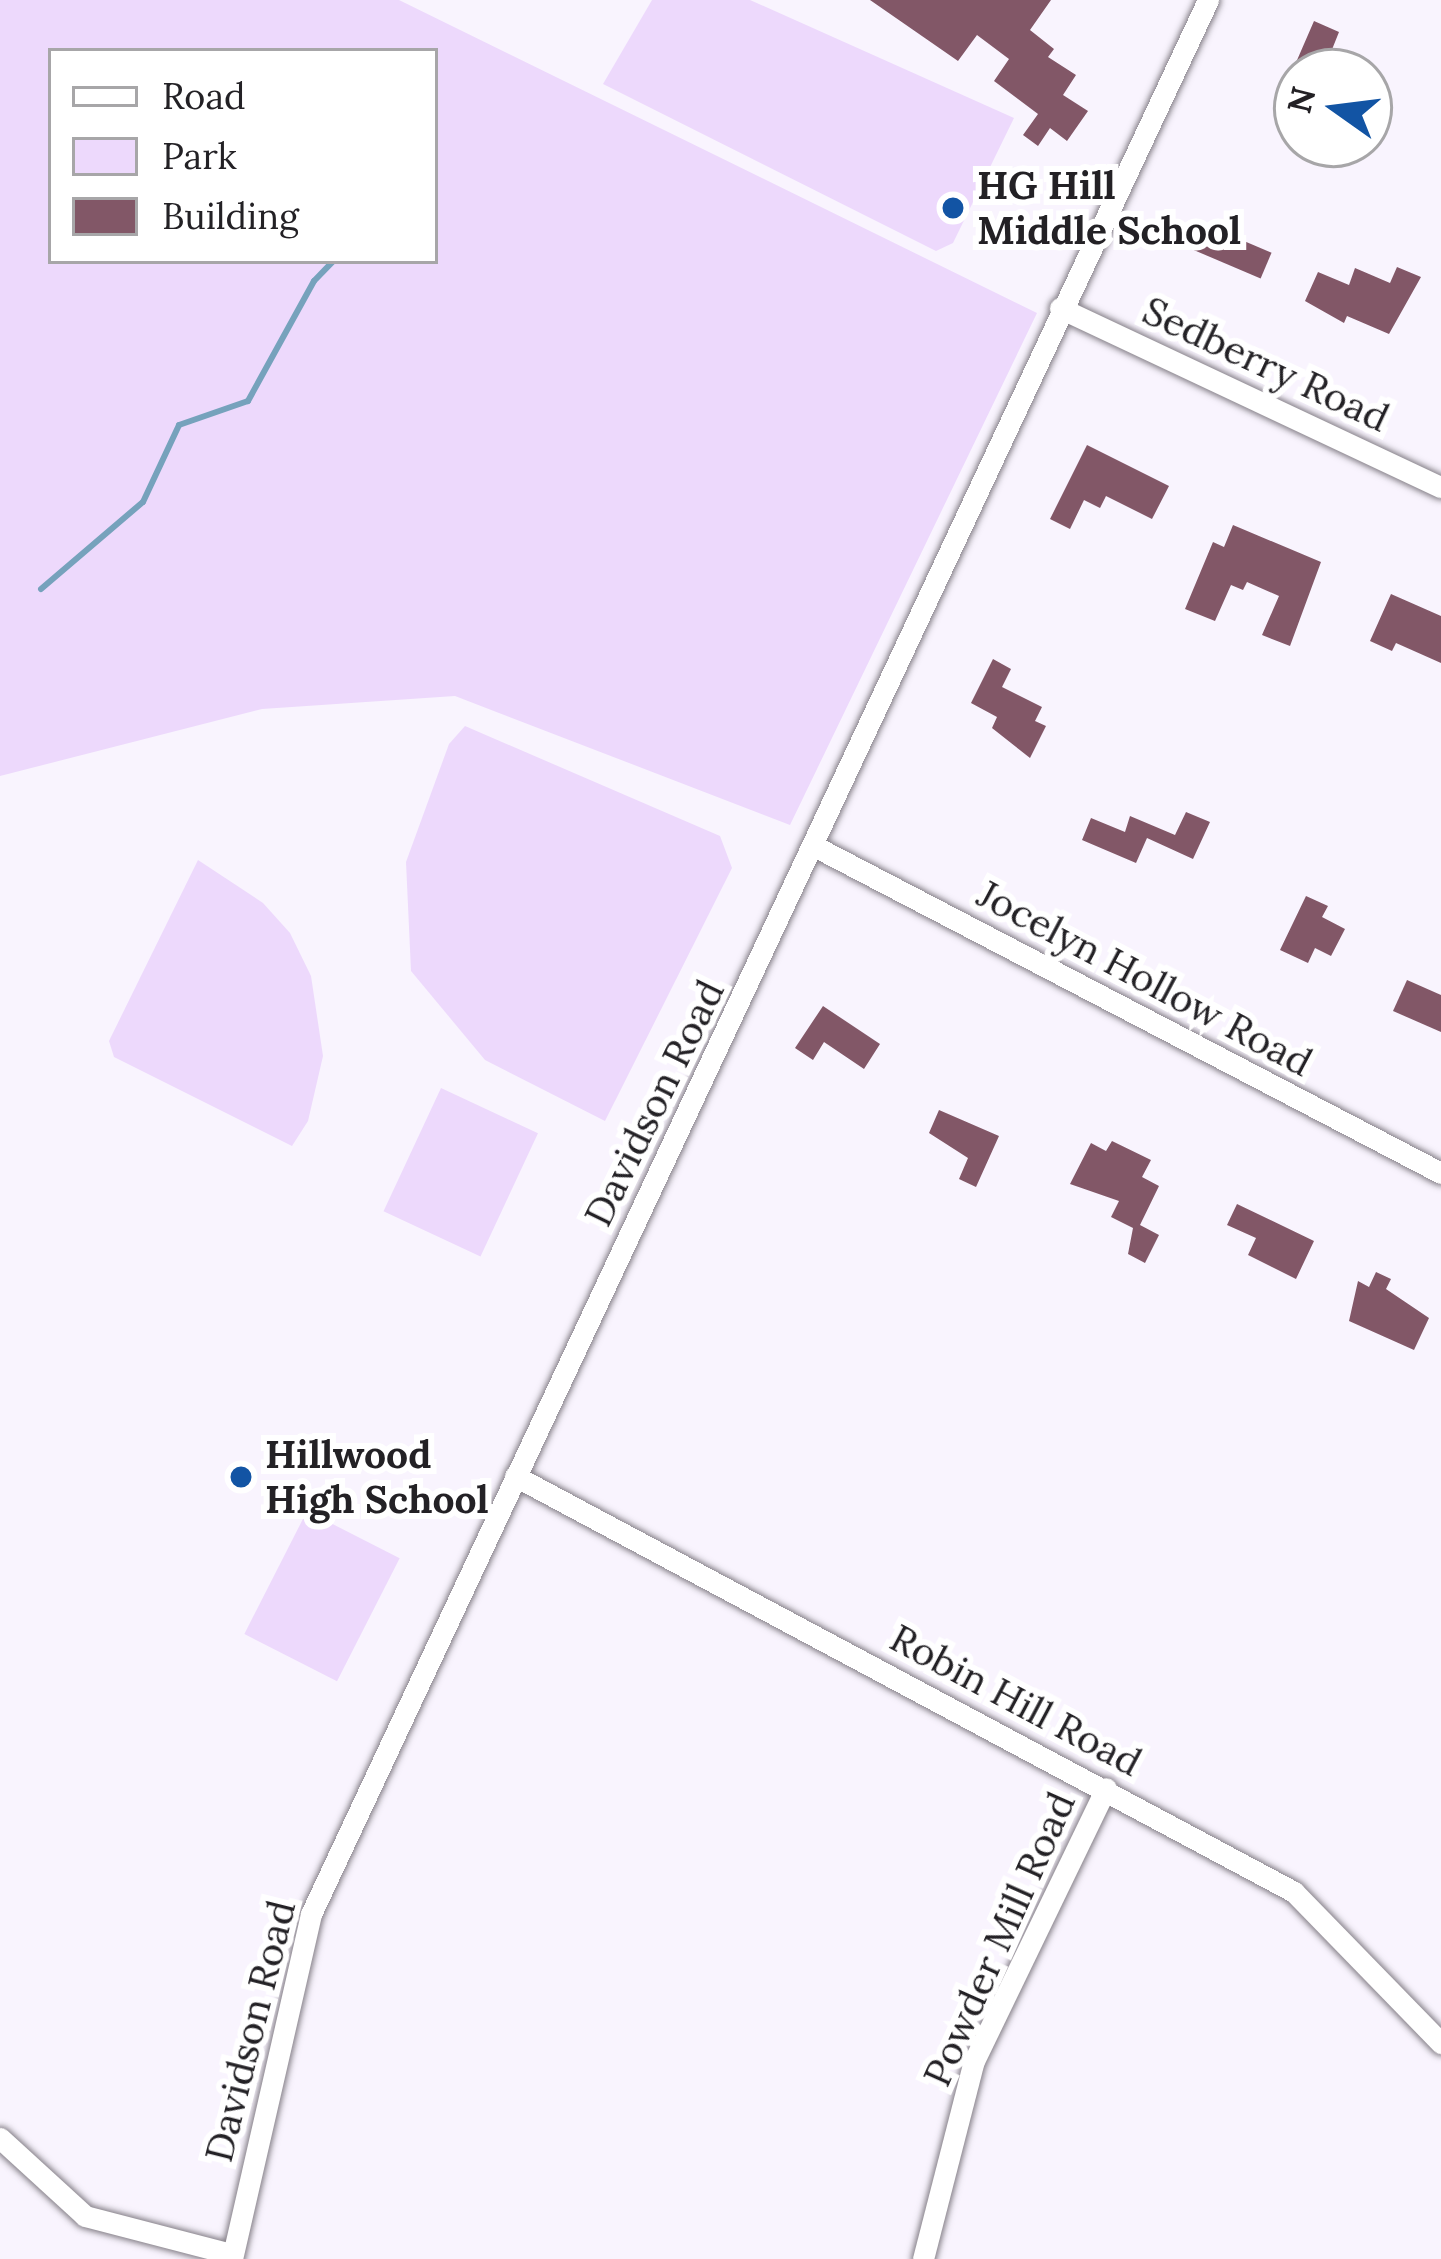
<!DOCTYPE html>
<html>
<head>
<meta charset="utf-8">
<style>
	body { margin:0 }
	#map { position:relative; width:1441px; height:2259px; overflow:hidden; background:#f9f4fe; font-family:Lora,serif }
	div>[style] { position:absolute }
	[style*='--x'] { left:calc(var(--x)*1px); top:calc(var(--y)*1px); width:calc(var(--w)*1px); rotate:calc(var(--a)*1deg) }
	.green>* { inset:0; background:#edd9fc; transform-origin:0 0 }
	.stream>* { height:6px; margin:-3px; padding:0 3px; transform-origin:3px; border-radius:3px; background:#76a2bc }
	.building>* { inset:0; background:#825767; transform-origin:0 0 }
	.roads { filter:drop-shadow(0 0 3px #858088) drop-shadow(0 0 3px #858088) }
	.minor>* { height:21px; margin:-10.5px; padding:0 10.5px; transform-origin:10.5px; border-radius:10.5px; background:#fff }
	.dots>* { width:33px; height:33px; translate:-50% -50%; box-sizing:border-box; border:6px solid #fff; border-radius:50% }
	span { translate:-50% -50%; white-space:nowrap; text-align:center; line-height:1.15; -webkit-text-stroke:12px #fff; paint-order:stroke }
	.poi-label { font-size:39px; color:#232125; font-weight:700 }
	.left { translate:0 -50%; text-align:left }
	.street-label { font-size:39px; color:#232125 }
	.legend { position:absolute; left:48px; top:48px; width:390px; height:216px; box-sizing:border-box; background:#fff; border:3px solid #a7a6a8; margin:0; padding:15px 21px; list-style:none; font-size:36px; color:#232125 }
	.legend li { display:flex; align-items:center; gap:24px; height:60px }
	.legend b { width:60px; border:3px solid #a7a6a8 }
	.north { position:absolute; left:1273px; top:48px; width:120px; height:120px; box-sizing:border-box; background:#fff; border:3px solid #a7a6a8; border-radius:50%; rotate:284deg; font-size:33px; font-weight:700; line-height:48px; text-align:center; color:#232125 }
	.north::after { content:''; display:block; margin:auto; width:42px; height:54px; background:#1254a4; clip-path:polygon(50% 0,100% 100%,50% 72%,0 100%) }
</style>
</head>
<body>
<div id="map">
	<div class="green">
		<i style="clip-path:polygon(evenodd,0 0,399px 0,1037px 313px,790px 825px,455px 696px,262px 709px,0 776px,0 0,51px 51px,435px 51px,435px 261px,51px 261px,51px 51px)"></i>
		<i style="clip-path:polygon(652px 0,750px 0,1014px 118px,953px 243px,936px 251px,603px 84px)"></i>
		<i style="clip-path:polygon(465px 726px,720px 836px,732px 868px,605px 1121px,485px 1060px,411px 971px,406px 862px,449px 744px)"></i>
		<i style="clip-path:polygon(198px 860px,263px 903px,290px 933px,311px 976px,323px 1056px,308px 1121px,292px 1146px,114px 1057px,109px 1041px)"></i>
		<i style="left:441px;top:1088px;width:107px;height:136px;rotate:25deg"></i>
		<i style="left:307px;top:1511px;width:104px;height:138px;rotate:27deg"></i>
	</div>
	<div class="stream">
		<i style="--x:41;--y:589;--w:134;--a:-40.5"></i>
		<i style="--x:143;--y:502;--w:85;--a:-64.9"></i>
		<i style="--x:179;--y:425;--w:73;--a:-19.2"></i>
		<i style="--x:248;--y:401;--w:137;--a:-61.2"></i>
		<i style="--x:314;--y:281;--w:28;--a:-46"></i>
	</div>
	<div class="building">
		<i style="clip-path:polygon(870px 0,1051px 0,1030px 30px,1054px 49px,1048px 57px,1076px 75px,1063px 95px,1088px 111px,1067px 141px,1050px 128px,1038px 146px,1023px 135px,1038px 114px,994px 81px,1009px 59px,977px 35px,958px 61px)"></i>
		<i style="clip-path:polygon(1314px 21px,1339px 32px,1323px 72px,1297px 72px,1297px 112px,1278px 104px)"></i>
		<i style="left:1197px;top:221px;width:81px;height:28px;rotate:23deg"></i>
		<i style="clip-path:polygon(1397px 267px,1421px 277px,1389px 334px,1347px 316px,1344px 323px,1305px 301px,1318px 272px,1349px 285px,1355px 268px,1390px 283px)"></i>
		<i style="clip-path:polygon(1087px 445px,1169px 486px,1152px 519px,1106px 496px,1100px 508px,1084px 500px,1070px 529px,1050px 519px)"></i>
		<i style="clip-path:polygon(1233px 525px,1321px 562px,1290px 646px,1262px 635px,1279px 596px,1247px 582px,1243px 590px,1231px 585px,1215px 621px,1185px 609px,1213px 542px,1224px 547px)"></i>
		<i style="clip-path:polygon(1391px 594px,1441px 616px,1441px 663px,1396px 643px,1392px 651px,1370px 641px)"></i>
		<i style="clip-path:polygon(993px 659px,1011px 669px,1002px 687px,1042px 707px,1035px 721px,1046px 726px,1030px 758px,992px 728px,997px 717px,971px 703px)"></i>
		<i style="clip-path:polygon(1186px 812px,1210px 822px,1193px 859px,1147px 838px,1136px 863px,1082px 840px,1091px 818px,1125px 832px,1130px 816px,1175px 835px)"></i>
		<i style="clip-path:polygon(1306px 896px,1328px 906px,1322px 917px,1345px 929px,1331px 956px,1315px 948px,1308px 963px,1280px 950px)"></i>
		<i style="clip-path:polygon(1407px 980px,1441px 995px,1441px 1032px,1393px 1011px)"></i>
		<i style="clip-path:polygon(823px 1006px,880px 1044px,864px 1069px,824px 1042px,813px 1060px,795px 1048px)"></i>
		<i style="clip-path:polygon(939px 1110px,999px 1136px,976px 1187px,959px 1179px,968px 1158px,929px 1133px)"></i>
		<i style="clip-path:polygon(1112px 1141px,1151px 1160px,1142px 1177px,1159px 1186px,1140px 1225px,1159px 1235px,1145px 1263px,1128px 1254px,1133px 1228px,1111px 1217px,1119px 1201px,1070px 1184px,1091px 1143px,1106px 1151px)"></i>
		<i style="clip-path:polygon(1237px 1204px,1314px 1241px,1296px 1279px,1248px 1255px,1256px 1238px,1227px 1225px)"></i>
		<i style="clip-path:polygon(1376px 1272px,1391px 1279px,1386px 1289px,1429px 1318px,1414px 1350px,1349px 1321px,1358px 1281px,1369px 1287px)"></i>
	</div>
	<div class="roads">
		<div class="minor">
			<i style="--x:1060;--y:308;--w:421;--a:25.2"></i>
			<i style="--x:816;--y:847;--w:705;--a:27.55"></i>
			<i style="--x:515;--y:1476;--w:883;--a:28.1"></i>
			<i style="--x:1294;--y:1892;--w:211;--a:45.8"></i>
			<i style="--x:0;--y:2138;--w:115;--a:42.5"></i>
			<i style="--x:85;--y:2216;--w:151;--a:14.6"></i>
			<i style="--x:232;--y:2259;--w:354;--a:-77.1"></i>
			<i style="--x:311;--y:1914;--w:2114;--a:-64.89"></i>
			<i style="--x:923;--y:2259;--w:204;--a:-75.6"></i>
			<i style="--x:974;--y:2061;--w:303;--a:-64.2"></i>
		</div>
	</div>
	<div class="dots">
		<i style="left:953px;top:208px;background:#1254a4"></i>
		<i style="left:241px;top:1477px;background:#1254a4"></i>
	</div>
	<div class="poi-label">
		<span class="left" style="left:977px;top:208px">HG Hill<br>Middle School</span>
		<span class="left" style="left:265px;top:1477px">Hillwood<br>High School</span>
	</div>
	<div class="street-label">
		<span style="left:1266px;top:364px;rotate:25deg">Sedberry Road</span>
		<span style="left:1145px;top:978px;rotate:28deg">Jocelyn Hollow Road</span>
		<span style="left:654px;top:1103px;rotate:-64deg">Davidson Road</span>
		<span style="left:1016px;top:1700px;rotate:28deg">Robin Hill Road</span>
		<span style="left:999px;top:1939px;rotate:-66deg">Powder Mill Road</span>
		<span style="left:250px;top:2031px;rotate:-76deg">Davidson Road</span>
	</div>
	<ul class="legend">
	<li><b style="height:15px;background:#fff"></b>Road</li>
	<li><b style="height:33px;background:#edd9fc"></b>Park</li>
	<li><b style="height:33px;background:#825767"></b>Building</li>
	</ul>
	<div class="north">N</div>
</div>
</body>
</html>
